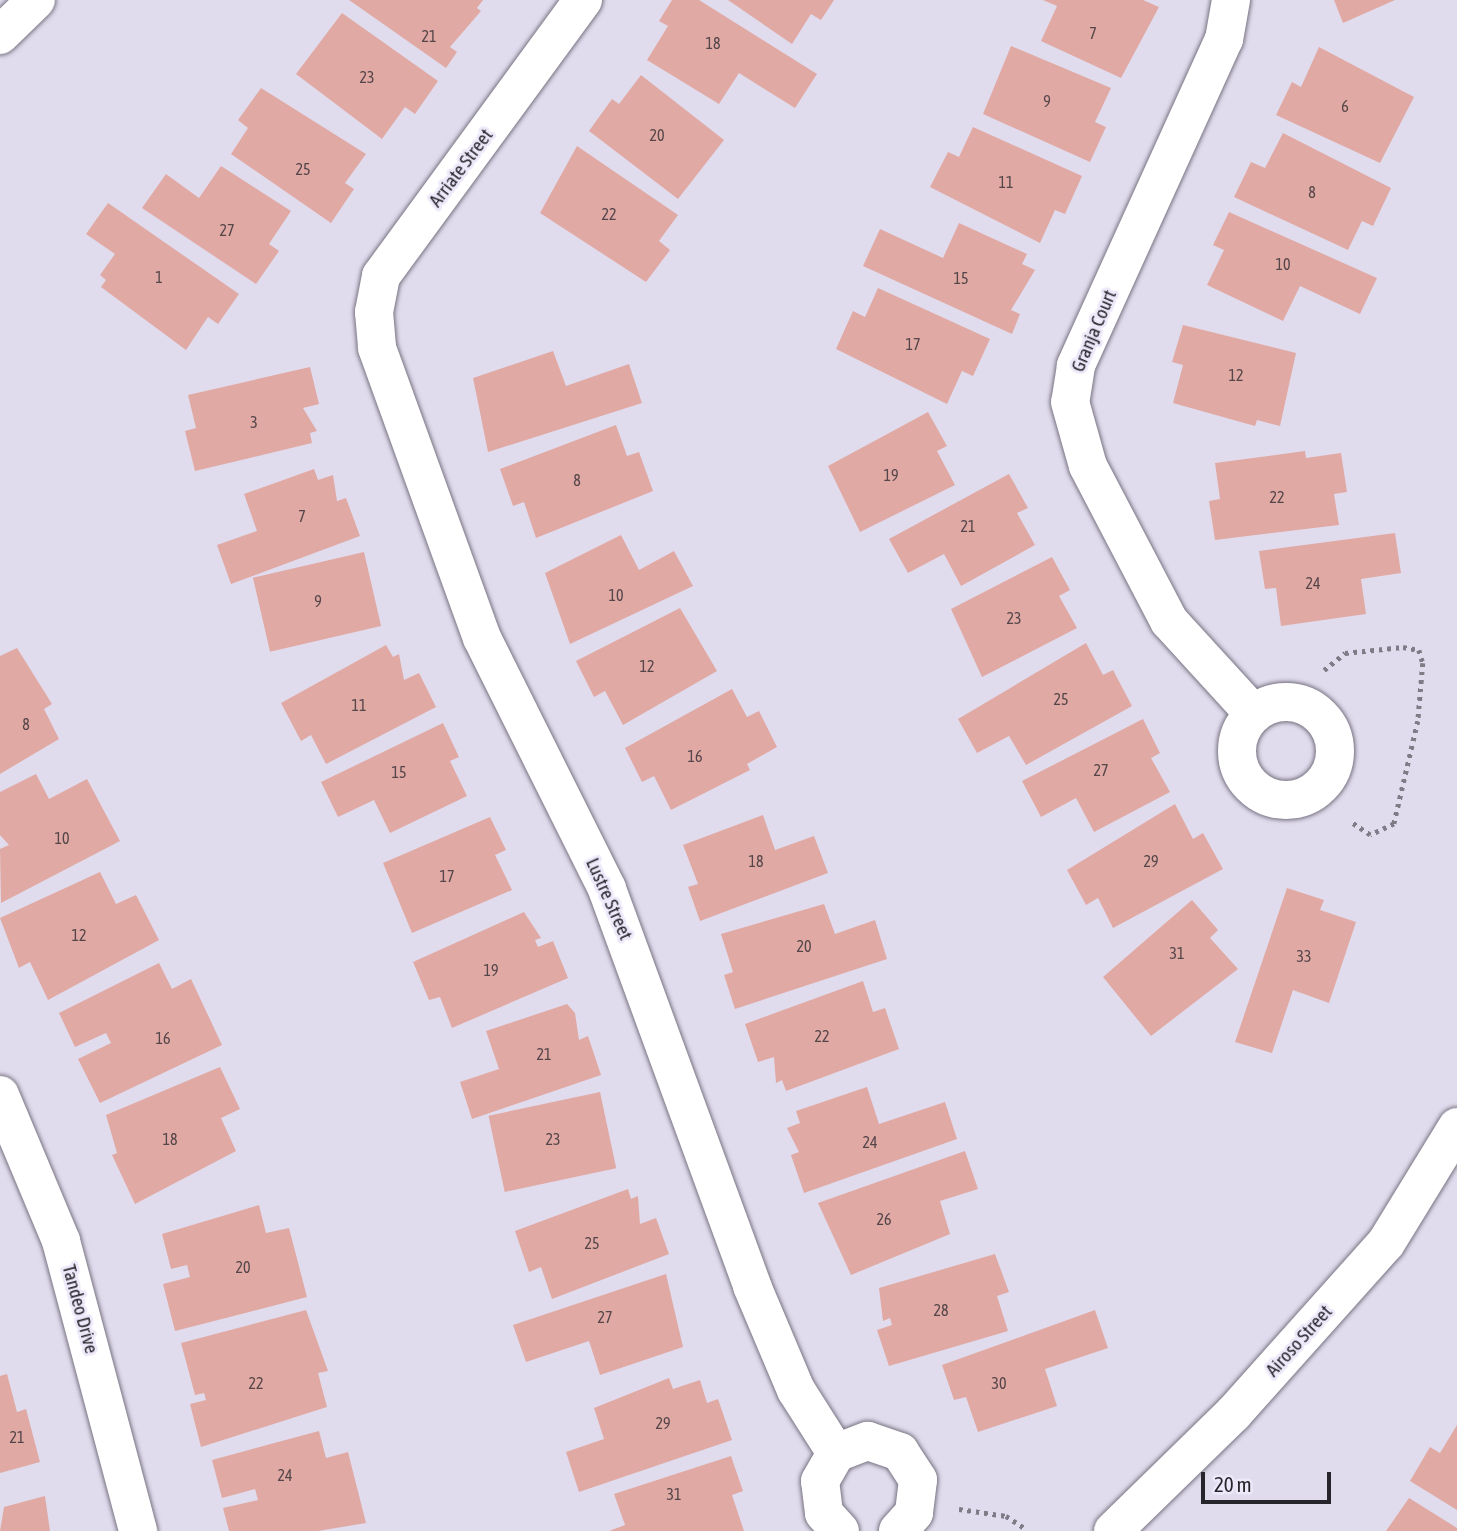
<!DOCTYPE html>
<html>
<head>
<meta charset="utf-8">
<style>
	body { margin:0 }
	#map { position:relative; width:1457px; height:1531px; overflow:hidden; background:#e1dced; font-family:"Asap Condensed",sans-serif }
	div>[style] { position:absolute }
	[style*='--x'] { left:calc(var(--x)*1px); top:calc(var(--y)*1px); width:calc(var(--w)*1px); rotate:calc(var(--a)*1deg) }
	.building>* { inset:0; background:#e0a9a4; transform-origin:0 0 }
	.path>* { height:4.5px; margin-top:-2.25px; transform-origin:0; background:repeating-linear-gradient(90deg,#7f7c88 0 3.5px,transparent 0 8.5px) }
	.roads { filter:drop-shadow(0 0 2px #787483) drop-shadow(0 0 2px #787483) }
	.street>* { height:38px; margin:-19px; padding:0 19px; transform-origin:19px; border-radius:19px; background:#fff }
	.street>.ring { margin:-19px; padding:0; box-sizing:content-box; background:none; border:38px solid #fff; border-radius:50% }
	.secondary>* { height:38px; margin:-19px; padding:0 19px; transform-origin:19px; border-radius:19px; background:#fff }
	span { translate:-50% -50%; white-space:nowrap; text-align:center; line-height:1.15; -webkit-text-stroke:6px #eee9fa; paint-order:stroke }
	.number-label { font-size:16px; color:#55464a }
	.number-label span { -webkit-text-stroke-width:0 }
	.street-label { font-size:19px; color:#27252c }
	.scale { position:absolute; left:1201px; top:1472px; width:130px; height:32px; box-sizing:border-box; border:4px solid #27252c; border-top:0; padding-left:9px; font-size:21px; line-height:24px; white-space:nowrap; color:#27252c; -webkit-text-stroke:5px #eee9fa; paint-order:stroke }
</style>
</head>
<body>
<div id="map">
	<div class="building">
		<i style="clip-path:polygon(349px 0,483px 0,477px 8px,481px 11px,450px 47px,457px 52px,446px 68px)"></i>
		<i style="clip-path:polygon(672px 0,699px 0,817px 74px,795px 108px,739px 73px,719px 104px,647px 60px,668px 26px,659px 21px)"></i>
		<i style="clip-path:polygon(728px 0,834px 0,821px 20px,811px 14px,792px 44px)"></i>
		<i style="clip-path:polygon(1043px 0,1143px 0,1159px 7px,1121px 78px,1041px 41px,1057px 6px)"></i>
		<i style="clip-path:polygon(1334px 0,1395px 0,1343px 23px)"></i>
		<i style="clip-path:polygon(342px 13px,438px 81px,415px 114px,405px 107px,382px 139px,296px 74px)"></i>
		<i style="clip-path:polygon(1011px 46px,1111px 88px,1095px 122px,1106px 127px,1090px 162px,983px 114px)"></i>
		<i style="clip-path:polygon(1319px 47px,1414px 97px,1380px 163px,1276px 115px,1292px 82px,1301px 87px)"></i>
		<i style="clip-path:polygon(641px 75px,724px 140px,678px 199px,589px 131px,612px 99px,619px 104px)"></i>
		<i style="clip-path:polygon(261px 88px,366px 154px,345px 183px,354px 189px,331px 223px,231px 154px,248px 128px,238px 120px)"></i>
		<i style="clip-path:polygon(973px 127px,1082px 176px,1065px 214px,1055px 210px,1040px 243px,930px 187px,948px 152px,959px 157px)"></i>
		<i style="clip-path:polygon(1283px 133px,1391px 188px,1373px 226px,1362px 221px,1348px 250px,1234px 197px,1251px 162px,1265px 168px)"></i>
		<i style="clip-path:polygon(577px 146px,678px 215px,659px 241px,670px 250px,646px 282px,540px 213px)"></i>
		<i style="clip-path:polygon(221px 166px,291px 211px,269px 244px,279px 251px,256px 284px,142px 208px,166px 174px,199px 198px)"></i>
		<i style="clip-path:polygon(108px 203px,239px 294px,218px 324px,208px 317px,186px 350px,101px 287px,106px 280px,100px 275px,115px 254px,86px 234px)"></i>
		<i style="clip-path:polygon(1229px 212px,1377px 278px,1360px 314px,1300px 286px,1283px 321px,1207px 285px,1224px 250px,1213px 245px)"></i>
		<i style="clip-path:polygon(959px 223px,1027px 254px,1022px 264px,1035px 270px,1011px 310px,1020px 314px,1012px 334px,863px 266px,880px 229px,943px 258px)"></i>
		<i style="clip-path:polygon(878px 288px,990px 339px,973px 376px,962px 371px,947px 404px,836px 349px,853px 311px,865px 317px)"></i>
		<i style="clip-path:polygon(1183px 325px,1296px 353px,1280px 426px,1257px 420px,1255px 426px,1173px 403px,1183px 365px,1172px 362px)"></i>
		<i style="clip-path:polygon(553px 351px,566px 386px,629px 364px,642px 403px,488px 452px,473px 378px)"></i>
		<i style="clip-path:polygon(310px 367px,319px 404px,303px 408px,317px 431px,310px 433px,312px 443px,195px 471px,185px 431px,196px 428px,188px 395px)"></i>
		<i style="clip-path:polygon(928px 412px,947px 446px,937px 451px,955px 485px,860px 532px,828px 466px)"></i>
		<i style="clip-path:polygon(616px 425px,627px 456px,639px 452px,653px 491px,536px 538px,524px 502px,513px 506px,500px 469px)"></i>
		<i style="clip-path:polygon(1305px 451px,1306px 458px,1341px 453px,1347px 492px,1334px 494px,1339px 525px,1215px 540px,1209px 501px,1220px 499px,1215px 463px)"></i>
		<i style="clip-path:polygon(314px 469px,318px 480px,333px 475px,337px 501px,346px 498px,360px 536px,231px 584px,217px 545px,257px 531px,244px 494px)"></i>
		<i style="clip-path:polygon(1009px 474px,1028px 508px,1017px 513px,1035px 545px,961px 586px,944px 554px,908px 573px,889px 539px)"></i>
		<i style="clip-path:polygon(1395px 533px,1401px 573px,1361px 579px,1366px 614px,1281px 626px,1276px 588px,1265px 589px,1259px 551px)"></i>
		<i style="clip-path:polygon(621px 535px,639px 570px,674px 551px,693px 586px,570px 644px,545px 573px)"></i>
		<i style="left:364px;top:552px;width:76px;height:114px;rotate:77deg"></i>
		<i style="clip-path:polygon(1052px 557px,1070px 590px,1059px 596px,1077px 628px,982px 677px,951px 609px)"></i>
		<i style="clip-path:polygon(680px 608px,717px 671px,623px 725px,605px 691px,594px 697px,576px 661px)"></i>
		<i style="clip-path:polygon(1086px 643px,1103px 675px,1113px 670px,1132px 706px,1026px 765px,1009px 736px,977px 753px,958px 719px)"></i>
		<i style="clip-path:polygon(386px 645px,393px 657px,399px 654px,404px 680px,419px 673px,436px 707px,326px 764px,311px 735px,301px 741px,281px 703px)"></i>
		<i style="clip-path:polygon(17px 648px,52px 704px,44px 709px,59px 739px,0 774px,0 656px)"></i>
		<i style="clip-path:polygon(732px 689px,747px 717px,759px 711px,777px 747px,747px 764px,750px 770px,671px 810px,654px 776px,642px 782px,625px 748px)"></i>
		<i style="clip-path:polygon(1143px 719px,1160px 753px,1151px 758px,1170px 792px,1094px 832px,1076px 798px,1041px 817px,1022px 781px)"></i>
		<i style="clip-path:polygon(443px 723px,459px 757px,450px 761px,467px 796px,390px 833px,374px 800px,338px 817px,321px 782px)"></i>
		<i style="clip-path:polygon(36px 774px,49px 799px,87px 779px,120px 841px,1px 903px,0 849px,9px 845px,0 835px,0 792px)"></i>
		<i style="clip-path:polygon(1175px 804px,1193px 839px,1203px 833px,1223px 869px,1113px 928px,1098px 898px,1086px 905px,1067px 870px)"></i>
		<i style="clip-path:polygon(763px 815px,775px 850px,814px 836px,828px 873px,700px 921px,688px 887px,698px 884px,683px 845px)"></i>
		<i style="clip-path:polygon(490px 817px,506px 850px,495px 855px,512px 890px,412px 933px,383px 863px)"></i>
		<i style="clip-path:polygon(100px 872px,116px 904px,136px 895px,159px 940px,48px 1000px,30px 962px,19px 968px,0 918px)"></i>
		<i style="clip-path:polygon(1287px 888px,1324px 900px,1320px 910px,1356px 922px,1329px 1003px,1293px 990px,1272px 1053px,1235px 1042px)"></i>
		<i style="clip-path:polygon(1192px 900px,1218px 930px,1210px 938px,1238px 969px,1151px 1036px,1103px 977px)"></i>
		<i style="clip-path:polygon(824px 904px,835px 934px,875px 920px,887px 959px,735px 1009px,724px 975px,733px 972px,721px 934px)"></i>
		<i style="clip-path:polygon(524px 912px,541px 938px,535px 940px,538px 947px,553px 941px,568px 978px,452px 1028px,440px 997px,429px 1000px,413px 962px)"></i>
		<i style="clip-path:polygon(159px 963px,172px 989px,191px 979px,222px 1045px,100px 1103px,78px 1059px,111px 1043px,106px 1033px,75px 1047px,59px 1013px)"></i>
		<i style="clip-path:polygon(863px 981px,873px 1012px,885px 1008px,899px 1049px,786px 1091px,782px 1080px,776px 1083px,774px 1057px,758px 1062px,745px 1024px)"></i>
		<i style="clip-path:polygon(567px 1004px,575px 1013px,579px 1040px,588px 1036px,601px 1075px,472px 1119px,460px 1082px,499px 1069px,486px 1031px)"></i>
		<i style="clip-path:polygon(220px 1067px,240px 1109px,221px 1118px,236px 1151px,135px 1204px,112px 1155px,117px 1153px,106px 1115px)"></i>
		<i style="clip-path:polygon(867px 1087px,879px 1124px,945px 1102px,957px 1139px,804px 1193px,791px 1155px,799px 1152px,787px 1128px,800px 1123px,796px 1111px)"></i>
		<i style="left:600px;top:1092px;width:78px;height:114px;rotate:78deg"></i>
		<i style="clip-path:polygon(965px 1151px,978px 1189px,940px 1201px,950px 1234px,851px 1275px,818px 1203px)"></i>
		<i style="clip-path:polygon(628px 1189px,631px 1199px,638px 1196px,640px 1224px,656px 1218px,669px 1254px,552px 1299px,541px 1267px,529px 1272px,515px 1231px)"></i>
		<i style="clip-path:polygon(259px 1205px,266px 1233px,289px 1228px,307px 1297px,175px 1331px,163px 1284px,190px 1277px,187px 1265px,171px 1269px,162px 1234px)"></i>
		<i style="clip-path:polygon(995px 1254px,1009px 1292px,997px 1296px,1008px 1331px,889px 1366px,877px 1330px,892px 1325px,890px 1318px,883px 1321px,879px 1288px)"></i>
		<i style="clip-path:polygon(666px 1274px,683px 1347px,600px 1375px,589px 1341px,526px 1362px,513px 1325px)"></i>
		<i style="clip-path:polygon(306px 1310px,328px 1371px,318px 1373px,327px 1407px,201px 1447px,190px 1404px,206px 1400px,204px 1393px,195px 1395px,181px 1343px)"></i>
		<i style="clip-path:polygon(1095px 1310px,1108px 1348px,1045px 1369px,1057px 1406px,978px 1432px,966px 1397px,954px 1400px,942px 1365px)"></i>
		<i style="clip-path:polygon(7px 1374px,17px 1412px,26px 1409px,40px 1462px,0 1473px,0 1376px)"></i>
		<i style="clip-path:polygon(669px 1378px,673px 1389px,700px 1380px,707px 1403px,718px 1399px,732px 1440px,579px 1492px,566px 1452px,604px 1439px,594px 1408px)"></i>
		<i style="clip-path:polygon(1457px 1425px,1457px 1510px,1410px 1481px,1430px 1447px,1440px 1453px)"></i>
		<i style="clip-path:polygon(319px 1431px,326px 1458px,348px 1452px,366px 1523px,318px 1531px,229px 1531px,223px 1508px,258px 1500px,255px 1489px,222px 1498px,212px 1460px)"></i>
		<i style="clip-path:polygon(731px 1456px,743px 1491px,732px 1495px,744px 1531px,609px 1531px,625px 1525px,614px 1494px)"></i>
		<i style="clip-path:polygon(45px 1496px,50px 1531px,0 1531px,4px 1507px)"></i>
		<i style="clip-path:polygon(1409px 1498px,1457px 1528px,1457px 1531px,1386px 1531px)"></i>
	</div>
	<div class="path">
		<i style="--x:1324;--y:670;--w:27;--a:-39"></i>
		<i style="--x:1345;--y:653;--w:58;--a:-5.9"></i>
		<i style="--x:1403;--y:647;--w:16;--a:11"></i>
		<i style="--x:1419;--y:650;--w:14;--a:73"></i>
		<i style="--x:1423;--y:663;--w:58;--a:94.9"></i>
		<i style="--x:1418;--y:721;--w:106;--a:103.1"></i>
		<i style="--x:1394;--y:824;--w:26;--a:155"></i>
		<i style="--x:1370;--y:835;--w:25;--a:-146"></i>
		<i style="--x:959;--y:1509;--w:48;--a:8.5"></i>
		<i style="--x:1006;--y:1516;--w:24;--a:33"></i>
	</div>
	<div class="roads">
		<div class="street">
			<i style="--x:583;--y:0;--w:342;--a:126.2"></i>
			<i style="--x:381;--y:276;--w:37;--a:101"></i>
			<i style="--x:374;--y:312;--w:36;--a:85"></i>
			<i style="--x:377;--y:348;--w:308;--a:70.1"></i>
			<i style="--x:482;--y:638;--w:280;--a:63.5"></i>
			<i style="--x:607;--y:889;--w:423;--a:69.9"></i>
			<i style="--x:752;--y:1286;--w:113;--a:67.1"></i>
			<i style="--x:796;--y:1390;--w:75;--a:57.6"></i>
			<i style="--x:1231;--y:0;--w:40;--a:100"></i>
			<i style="--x:1224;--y:39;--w:359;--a:114.4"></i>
			<i style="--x:1076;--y:366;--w:36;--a:99"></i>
			<i style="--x:1070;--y:402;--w:66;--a:74.3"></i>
			<i style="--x:1088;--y:466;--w:175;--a:62.4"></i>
			<i style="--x:1169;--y:621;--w:126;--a:47.6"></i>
			<i class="ring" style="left:1237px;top:702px;width:60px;height:60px"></i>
			<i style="--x:0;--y:1095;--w:158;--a:67.3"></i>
			<i style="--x:61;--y:1241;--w:300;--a:75.1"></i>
			<i style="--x:840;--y:1531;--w:24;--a:-132"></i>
			<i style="--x:824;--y:1513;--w:32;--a:-97"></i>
			<i style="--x:820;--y:1481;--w:32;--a:-60"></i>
			<i style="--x:836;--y:1453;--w:34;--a:-21"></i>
			<i style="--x:868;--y:1441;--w:34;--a:19"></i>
			<i style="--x:900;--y:1452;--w:33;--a:57"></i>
			<i style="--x:918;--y:1480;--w:33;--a:97"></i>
			<i style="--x:914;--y:1513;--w:24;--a:132"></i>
		</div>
		<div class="secondary">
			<i style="--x:0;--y:35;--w:50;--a:-44.2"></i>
			<i style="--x:1113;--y:1531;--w:168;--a:-44.3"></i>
			<i style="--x:1233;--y:1414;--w:229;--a:-48.2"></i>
			<i style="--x:1386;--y:1243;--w:136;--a:-58.5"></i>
		</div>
	</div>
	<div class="number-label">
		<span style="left:1093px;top:33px">7</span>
		<span style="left:429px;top:36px">21</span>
		<span style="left:713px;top:43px">18</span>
		<span style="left:367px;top:77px">23</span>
		<span style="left:1047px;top:101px">9</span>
		<span style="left:1345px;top:106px">6</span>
		<span style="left:657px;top:135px">20</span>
		<span style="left:303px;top:169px">25</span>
		<span style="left:1006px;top:182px">11</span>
		<span style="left:1312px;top:192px">8</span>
		<span style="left:609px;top:214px">22</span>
		<span style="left:227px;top:230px">27</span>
		<span style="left:1283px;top:264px">10</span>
		<span style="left:159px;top:277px">1</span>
		<span style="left:961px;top:278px">15</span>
		<span style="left:913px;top:344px">17</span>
		<span style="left:1236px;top:375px">12</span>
		<span style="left:254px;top:422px">3</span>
		<span style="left:891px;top:475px">19</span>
		<span style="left:577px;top:480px">8</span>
		<span style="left:1277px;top:497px">22</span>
		<span style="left:302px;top:516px">7</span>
		<span style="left:968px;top:526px">21</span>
		<span style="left:1313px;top:583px">24</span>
		<span style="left:616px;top:595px">10</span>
		<span style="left:318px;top:601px">9</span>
		<span style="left:1014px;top:618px">23</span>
		<span style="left:647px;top:666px">12</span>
		<span style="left:1061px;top:699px">25</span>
		<span style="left:359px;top:705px">11</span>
		<span style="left:26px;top:724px">8</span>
		<span style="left:695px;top:756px">16</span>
		<span style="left:1101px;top:770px">27</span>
		<span style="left:399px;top:772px">15</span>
		<span style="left:62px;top:838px">10</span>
		<span style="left:756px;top:861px">18</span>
		<span style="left:1151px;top:861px">29</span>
		<span style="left:447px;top:876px">17</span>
		<span style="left:79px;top:935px">12</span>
		<span style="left:804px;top:946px">20</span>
		<span style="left:1177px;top:953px">31</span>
		<span style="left:1304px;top:956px">33</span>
		<span style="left:491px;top:970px">19</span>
		<span style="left:822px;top:1036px">22</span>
		<span style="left:163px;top:1038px">16</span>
		<span style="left:544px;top:1054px">21</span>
		<span style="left:170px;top:1139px">18</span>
		<span style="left:553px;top:1139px">23</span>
		<span style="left:870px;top:1142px">24</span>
		<span style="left:884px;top:1219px">26</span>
		<span style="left:592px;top:1243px">25</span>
		<span style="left:243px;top:1267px">20</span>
		<span style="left:941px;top:1310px">28</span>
		<span style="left:605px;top:1317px">27</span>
		<span style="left:256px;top:1383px">22</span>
		<span style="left:999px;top:1383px">30</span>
		<span style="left:663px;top:1423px">29</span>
		<span style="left:17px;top:1437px">21</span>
		<span style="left:285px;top:1475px">24</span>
		<span style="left:674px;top:1494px">31</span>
	</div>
	<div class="street-label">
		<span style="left:461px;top:168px;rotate:-53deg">Arriate Street</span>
		<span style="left:1094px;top:331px;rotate:-67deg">Granja Court</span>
		<span style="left:609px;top:899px;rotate:66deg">Lustre Street</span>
		<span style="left:80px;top:1309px;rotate:75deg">Tandeo Drive</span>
		<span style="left:1299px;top:1341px;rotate:-48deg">Airoso Street</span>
	</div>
	<div class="scale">20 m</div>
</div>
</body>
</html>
